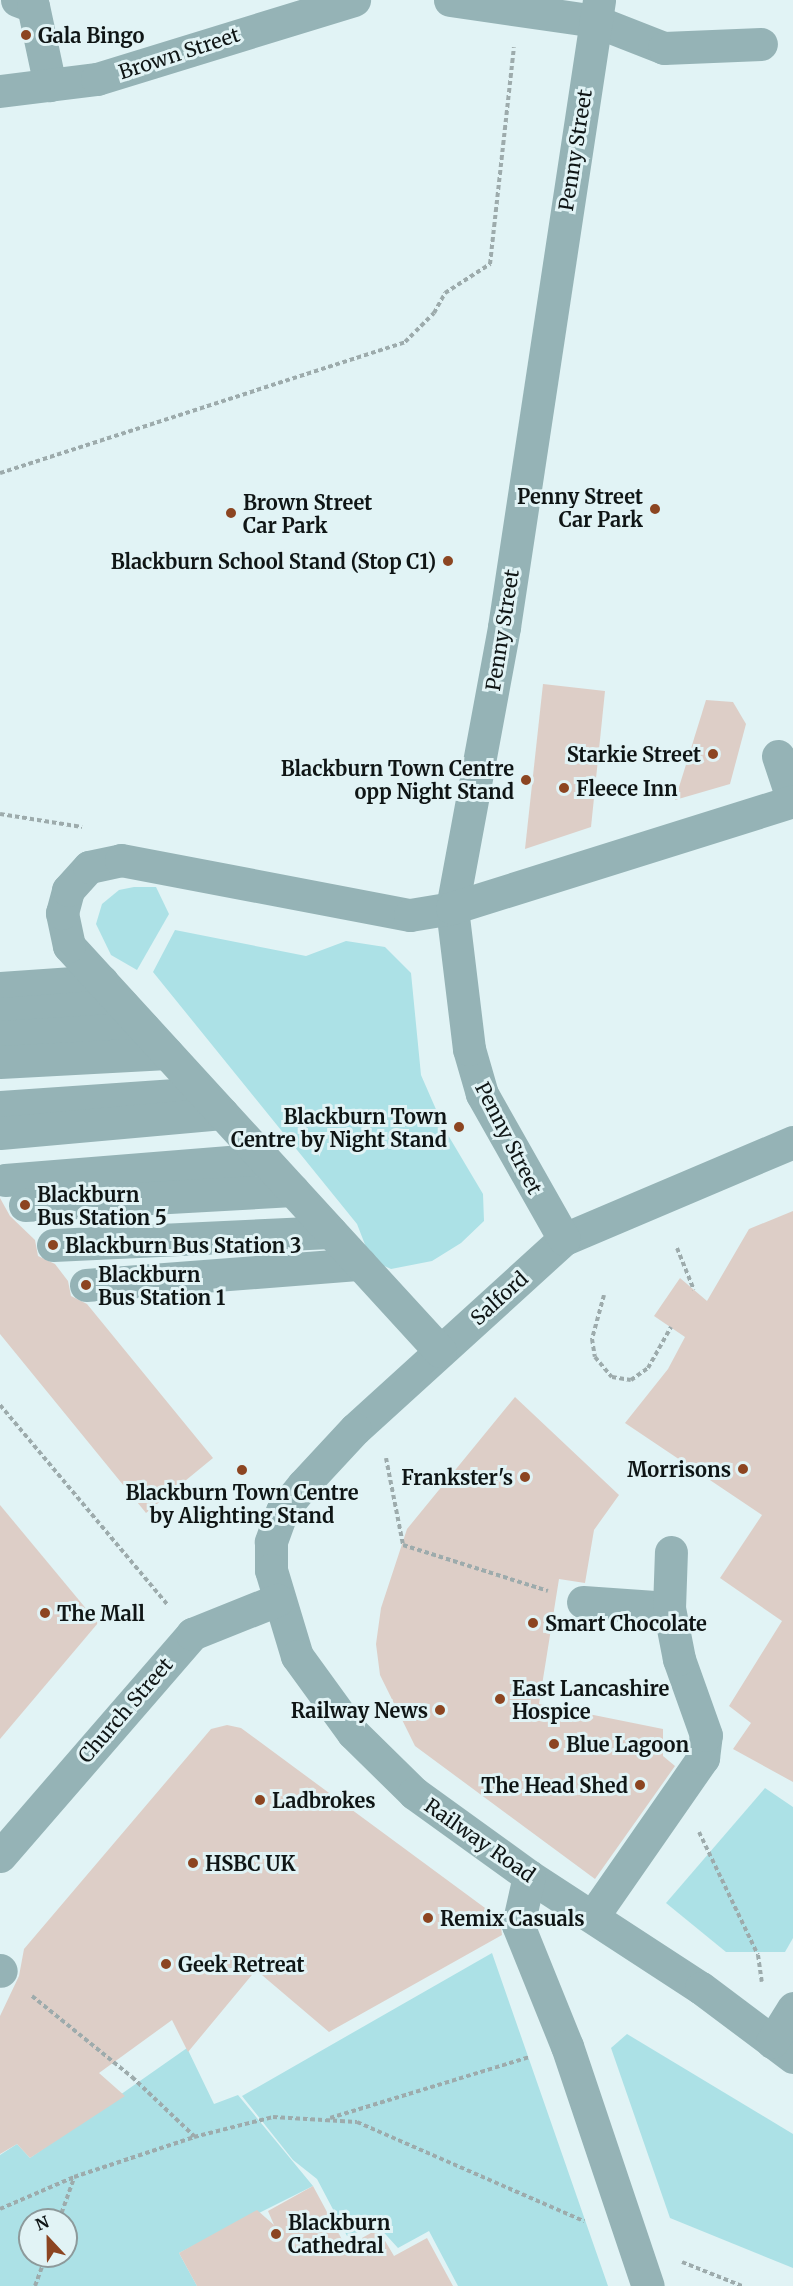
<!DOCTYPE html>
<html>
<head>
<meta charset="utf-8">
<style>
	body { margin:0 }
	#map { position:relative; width:793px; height:2286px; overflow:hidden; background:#e1f3f5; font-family:Merriweather,serif }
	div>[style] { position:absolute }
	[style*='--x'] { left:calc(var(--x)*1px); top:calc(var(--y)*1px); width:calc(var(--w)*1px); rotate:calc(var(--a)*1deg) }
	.green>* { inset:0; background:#ace1e6 }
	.building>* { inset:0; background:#ddcec7 }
	.path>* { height:4px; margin-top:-2px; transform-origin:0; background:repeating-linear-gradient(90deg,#9dabac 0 4.5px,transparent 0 7.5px) }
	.minor>* { height:33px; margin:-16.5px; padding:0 16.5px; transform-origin:16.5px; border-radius:16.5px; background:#95b3b6 }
	.dots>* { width:16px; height:16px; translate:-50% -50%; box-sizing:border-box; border:3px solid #e1f3f5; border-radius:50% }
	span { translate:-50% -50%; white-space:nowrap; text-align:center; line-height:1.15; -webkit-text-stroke:6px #e1f3f5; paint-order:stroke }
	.poi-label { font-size:20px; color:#0f1515; font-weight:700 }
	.left { translate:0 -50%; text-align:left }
	.right { translate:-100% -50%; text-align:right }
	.street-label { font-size:20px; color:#0f1515 }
	.north { position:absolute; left:18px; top:2208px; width:60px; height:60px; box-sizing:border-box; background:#e1f3f5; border:2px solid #8d9a9b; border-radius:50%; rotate:338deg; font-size:16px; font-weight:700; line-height:24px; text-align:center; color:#0f1515 }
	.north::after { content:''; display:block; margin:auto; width:21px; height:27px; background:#8c4521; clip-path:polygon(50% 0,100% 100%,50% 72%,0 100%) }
</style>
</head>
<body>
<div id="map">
	<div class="green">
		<i style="clip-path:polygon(134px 887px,156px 887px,169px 914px,137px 970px,111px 955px,96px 924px,102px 904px,119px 890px)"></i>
		<i style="clip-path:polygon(175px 930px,306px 956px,346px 941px,385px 947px,411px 973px,421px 1075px,445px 1130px,483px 1194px,484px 1221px,461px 1243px,432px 1261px,391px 1269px,371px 1260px,357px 1224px,153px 972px)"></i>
		<i style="clip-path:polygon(765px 1788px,793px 1807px,793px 1938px,785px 1952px,726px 1952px,666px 1903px)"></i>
		<i style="clip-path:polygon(492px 1953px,608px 2286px,458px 2286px,429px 2231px,398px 2248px,377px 2225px,347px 2236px,317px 2179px,293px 2160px,242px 2096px)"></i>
		<i style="clip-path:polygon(627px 2034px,793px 2134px,793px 2268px,670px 2218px,611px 2048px)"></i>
		<i style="clip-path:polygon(evenodd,187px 2048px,214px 2104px,238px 2095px,313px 2186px,179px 2253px,197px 2286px,0 2286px,0 2155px,17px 2144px,30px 2158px,187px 2048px,30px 2220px,66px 2220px,66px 2256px,30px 2256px,30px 2220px)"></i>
	</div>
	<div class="building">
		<i style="clip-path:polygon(543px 684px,605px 691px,591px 827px,525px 849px)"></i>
		<i style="clip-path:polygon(706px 700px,733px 702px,746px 724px,730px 784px,675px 800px)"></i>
		<i style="clip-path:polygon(0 1198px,10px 1216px,35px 1240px,38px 1256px,55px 1264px,68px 1281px,71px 1296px,87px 1304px,213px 1458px,146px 1513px,0 1334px)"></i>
		<i style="clip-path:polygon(793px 1211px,793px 1782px,733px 1749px,751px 1723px,729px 1706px,782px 1621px,720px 1578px,762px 1515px,625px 1423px,668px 1369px,685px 1337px,654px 1316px,680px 1278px,707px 1301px,749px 1229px)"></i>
		<i style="clip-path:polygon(515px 1397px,619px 1495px,594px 1530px,585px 1583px,559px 1579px,539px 1704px,663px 1729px,663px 1756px,675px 1766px,595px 1879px,415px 1746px,380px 1675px,376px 1644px,381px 1608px,407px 1529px)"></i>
		<i style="clip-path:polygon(0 1505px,98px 1623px,0 1739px)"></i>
		<i style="clip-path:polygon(227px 1725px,241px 1728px,500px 1919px,502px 1935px,329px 2032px,256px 1970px,188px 2052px,172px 2020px,99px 2073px,125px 2096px,30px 2158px,17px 2144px,0 2154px,0 2016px,19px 1976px,24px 1949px,211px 1729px)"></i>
		<i style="clip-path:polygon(313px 2186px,346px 2247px,378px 2229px,394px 2256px,427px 2238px,453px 2286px,197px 2286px,179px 2253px,257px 2210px,274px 2225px,268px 2211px)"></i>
	</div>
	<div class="path">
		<i style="--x:0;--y:473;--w:426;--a:-17.9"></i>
		<i style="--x:405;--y:342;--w:41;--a:-45"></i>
		<i style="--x:434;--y:313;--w:23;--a:-61"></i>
		<i style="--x:445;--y:293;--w:54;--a:-32.8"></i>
		<i style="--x:490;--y:264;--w:218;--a:-83.7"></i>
		<i style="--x:0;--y:814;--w:83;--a:9"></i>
		<i style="--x:677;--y:1248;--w:45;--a:68"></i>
		<i style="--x:604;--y:1295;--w:46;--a:105.3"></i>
		<i style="--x:592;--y:1339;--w:18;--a:81"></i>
		<i style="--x:595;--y:1357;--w:26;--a:50"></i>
		<i style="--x:612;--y:1377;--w:19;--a:9"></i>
		<i style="--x:631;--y:1380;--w:21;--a:-35"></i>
		<i style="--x:648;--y:1368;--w:47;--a:-60.7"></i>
		<i style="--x:0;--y:1405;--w:260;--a:50"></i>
		<i style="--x:386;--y:1458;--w:89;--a:78.9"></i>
		<i style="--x:403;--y:1545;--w:152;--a:17.6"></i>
		<i style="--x:699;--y:1832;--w:136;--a:64.4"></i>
		<i style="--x:758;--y:1955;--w:27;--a:82"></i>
		<i style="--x:32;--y:1996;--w:129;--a:39"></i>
		<i style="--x:132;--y:2077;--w:86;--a:43.6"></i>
		<i style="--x:330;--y:2118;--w:208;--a:-17"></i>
		<i style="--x:0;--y:2209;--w:81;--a:-23.4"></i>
		<i style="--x:74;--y:2177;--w:126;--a:-18.4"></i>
		<i style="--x:194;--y:2137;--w:81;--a:-14.2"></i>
		<i style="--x:273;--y:2117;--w:84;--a:3.4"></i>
		<i style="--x:357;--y:2122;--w:248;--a:23.6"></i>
		<i style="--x:59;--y:2220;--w:45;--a:-70.3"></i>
		<i style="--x:682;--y:2262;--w:65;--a:21.8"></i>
		<i style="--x:35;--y:2286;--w:32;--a:-70"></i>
	</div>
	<div class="minor">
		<i style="--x:17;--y:0;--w:17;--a:21"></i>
		<i style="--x:33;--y:6;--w:81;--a:77.9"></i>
		<i style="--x:450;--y:0;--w:147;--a:8.2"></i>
		<i style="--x:595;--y:21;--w:74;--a:21.4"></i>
		<i style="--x:664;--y:48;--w:97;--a:-2.4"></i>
		<i style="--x:0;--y:91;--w:98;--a:-7.1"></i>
		<i style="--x:97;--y:79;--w:269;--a:-17.1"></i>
		<i style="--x:778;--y:756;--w:47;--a:71.6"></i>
		<i style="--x:0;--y:988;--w:102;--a:-3.9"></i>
		<i style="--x:0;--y:1014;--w:123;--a:-4.2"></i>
		<i style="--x:0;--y:1037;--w:144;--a:-3.6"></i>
		<i style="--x:0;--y:1062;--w:167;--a:-3.1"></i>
		<i style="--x:0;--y:1107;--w:190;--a:-3.9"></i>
		<i style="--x:0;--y:1133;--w:223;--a:-5.1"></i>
		<i style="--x:793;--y:1142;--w:249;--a:157"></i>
		<i style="--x:564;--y:1239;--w:282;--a:137.7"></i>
		<i style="--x:355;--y:1429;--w:76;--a:132.9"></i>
		<i style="--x:303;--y:1485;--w:33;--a:129"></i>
		<i style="--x:282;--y:1511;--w:33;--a:110"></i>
		<i style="--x:271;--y:1542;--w:28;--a:90"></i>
		<i style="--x:271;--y:1570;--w:90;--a:73.2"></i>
		<i style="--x:297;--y:1656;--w:95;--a:54"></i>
		<i style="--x:353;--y:1733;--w:86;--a:44.5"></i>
		<i style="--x:414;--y:1793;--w:142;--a:35.8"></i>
		<i style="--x:529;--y:1876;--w:205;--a:33.1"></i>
		<i style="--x:701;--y:1988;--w:115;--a:36.9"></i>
		<i style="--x:5;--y:1180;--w:260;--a:-4.6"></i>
		<i style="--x:25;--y:1205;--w:268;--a:-3.2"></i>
		<i style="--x:564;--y:1239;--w:167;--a:-119.5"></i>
		<i style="--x:482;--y:1094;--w:47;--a:-106.1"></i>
		<i style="--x:469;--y:1049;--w:142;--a:-96.9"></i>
		<i style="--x:452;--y:908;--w:286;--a:-79.5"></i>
		<i style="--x:504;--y:627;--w:634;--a:-81.38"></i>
		<i style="--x:53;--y:1245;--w:278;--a:-2.7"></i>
		<i style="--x:86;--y:1285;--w:275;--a:-4.4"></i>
		<i style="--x:440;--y:1351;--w:549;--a:-132.49"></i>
		<i style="--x:69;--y:946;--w:34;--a:-102"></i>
		<i style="--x:62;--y:913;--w:24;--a:-75"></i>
		<i style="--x:68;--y:890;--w:31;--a:-48"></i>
		<i style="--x:89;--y:867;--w:33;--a:-12"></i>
		<i style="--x:121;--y:860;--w:294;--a:10.8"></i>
		<i style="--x:410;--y:915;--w:43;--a:-9.5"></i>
		<i style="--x:452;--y:908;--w:357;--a:-17.4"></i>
		<i style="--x:583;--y:1602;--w:86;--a:4"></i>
		<i style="--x:0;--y:1856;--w:294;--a:-49.1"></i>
		<i style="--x:192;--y:1634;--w:92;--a:-21.8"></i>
		<i style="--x:529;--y:1876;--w:50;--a:102.7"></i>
		<i style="--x:518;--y:1925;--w:131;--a:68"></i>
		<i style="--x:567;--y:2046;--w:253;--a:71.4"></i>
		<i style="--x:593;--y:1916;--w:193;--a:-55.2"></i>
		<i style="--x:703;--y:1758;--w:23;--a:-83"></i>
		<i style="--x:706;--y:1735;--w:81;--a:-109.6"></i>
		<i style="--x:679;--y:1659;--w:52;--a:-101.1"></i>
		<i style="--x:669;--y:1608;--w:56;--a:-88"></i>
		<i style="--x:0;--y:1970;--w:1;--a:45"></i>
		<i style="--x:772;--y:2042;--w:40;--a:-58"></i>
	</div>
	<div class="dots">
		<i style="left:26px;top:35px;background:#8c4521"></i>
		<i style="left:655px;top:509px;background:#8c4521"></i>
		<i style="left:231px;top:513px;background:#8c4521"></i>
		<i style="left:448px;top:561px;background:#8c4521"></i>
		<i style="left:713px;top:754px;background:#8c4521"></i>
		<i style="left:526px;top:780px;background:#8c4521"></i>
		<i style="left:564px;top:788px;background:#8c4521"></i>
		<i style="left:459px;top:1127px;background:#8c4521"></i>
		<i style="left:25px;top:1205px;background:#8c4521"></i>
		<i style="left:53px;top:1245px;background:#8c4521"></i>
		<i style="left:86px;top:1285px;background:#8c4521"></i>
		<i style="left:743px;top:1469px;background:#8c4521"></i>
		<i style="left:242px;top:1470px;background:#8c4521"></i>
		<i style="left:525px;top:1477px;background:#8c4521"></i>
		<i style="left:45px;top:1613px;background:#8c4521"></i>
		<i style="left:533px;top:1623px;background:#8c4521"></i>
		<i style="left:500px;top:1699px;background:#8c4521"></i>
		<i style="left:440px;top:1710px;background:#8c4521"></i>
		<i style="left:554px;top:1744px;background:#8c4521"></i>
		<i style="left:640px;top:1785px;background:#8c4521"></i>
		<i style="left:260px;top:1800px;background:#8c4521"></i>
		<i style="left:193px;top:1863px;background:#8c4521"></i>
		<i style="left:428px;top:1918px;background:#8c4521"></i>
		<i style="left:166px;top:1964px;background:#8c4521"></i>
		<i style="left:276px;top:2234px;background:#8c4521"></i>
	</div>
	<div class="poi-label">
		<span class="left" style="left:38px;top:35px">Gala Bingo</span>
		<span class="right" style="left:643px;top:508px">Penny Street<br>Car Park</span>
		<span class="left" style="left:243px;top:514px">Brown Street<br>Car Park</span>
		<span class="right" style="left:436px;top:561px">Blackburn School Stand (Stop C1)</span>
		<span class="right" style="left:701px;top:754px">Starkie Street</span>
		<span class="right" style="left:514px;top:780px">Blackburn Town Centre<br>opp Night Stand</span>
		<span class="left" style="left:576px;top:788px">Fleece Inn</span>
		<span class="right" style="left:447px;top:1128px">Blackburn Town<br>Centre by Night Stand</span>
		<span class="left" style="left:37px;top:1206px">Blackburn<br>Bus Station 5</span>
		<span class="left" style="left:65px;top:1245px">Blackburn Bus Station 3</span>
		<span class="left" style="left:98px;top:1286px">Blackburn<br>Bus Station 1</span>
		<span class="right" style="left:731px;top:1469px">Morrisons</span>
		<span class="right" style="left:513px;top:1477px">Frankster's</span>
		<span style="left:242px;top:1504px">Blackburn Town Centre<br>by Alighting Stand</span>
		<span class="left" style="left:57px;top:1613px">The Mall</span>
		<span class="left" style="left:545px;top:1623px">Smart Chocolate</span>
		<span class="left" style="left:512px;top:1700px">East Lancashire<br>Hospice</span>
		<span class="right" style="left:428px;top:1710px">Railway News</span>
		<span class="left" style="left:566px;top:1744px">Blue Lagoon</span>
		<span class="right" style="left:628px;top:1785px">The Head Shed</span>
		<span class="left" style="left:272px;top:1800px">Ladbrokes</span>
		<span class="left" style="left:205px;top:1863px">HSBC UK</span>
		<span class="left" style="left:440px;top:1918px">Remix Casuals</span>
		<span class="left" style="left:178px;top:1964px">Geek Retreat</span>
		<span class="left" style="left:288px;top:2234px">Blackburn<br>Cathedral</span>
	</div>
	<div class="street-label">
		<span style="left:179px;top:53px;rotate:-18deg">Brown Street</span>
		<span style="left:575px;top:150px;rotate:-81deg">Penny Street</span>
		<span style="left:502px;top:630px;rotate:-81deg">Penny Street</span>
		<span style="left:509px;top:1138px;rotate:63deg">Penny Street</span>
		<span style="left:499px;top:1298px;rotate:-42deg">Salford</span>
		<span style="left:125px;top:1710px;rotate:-49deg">Church Street</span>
		<span style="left:480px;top:1840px;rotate:35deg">Railway Road</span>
	</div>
	<div class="north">N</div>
</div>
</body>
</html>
